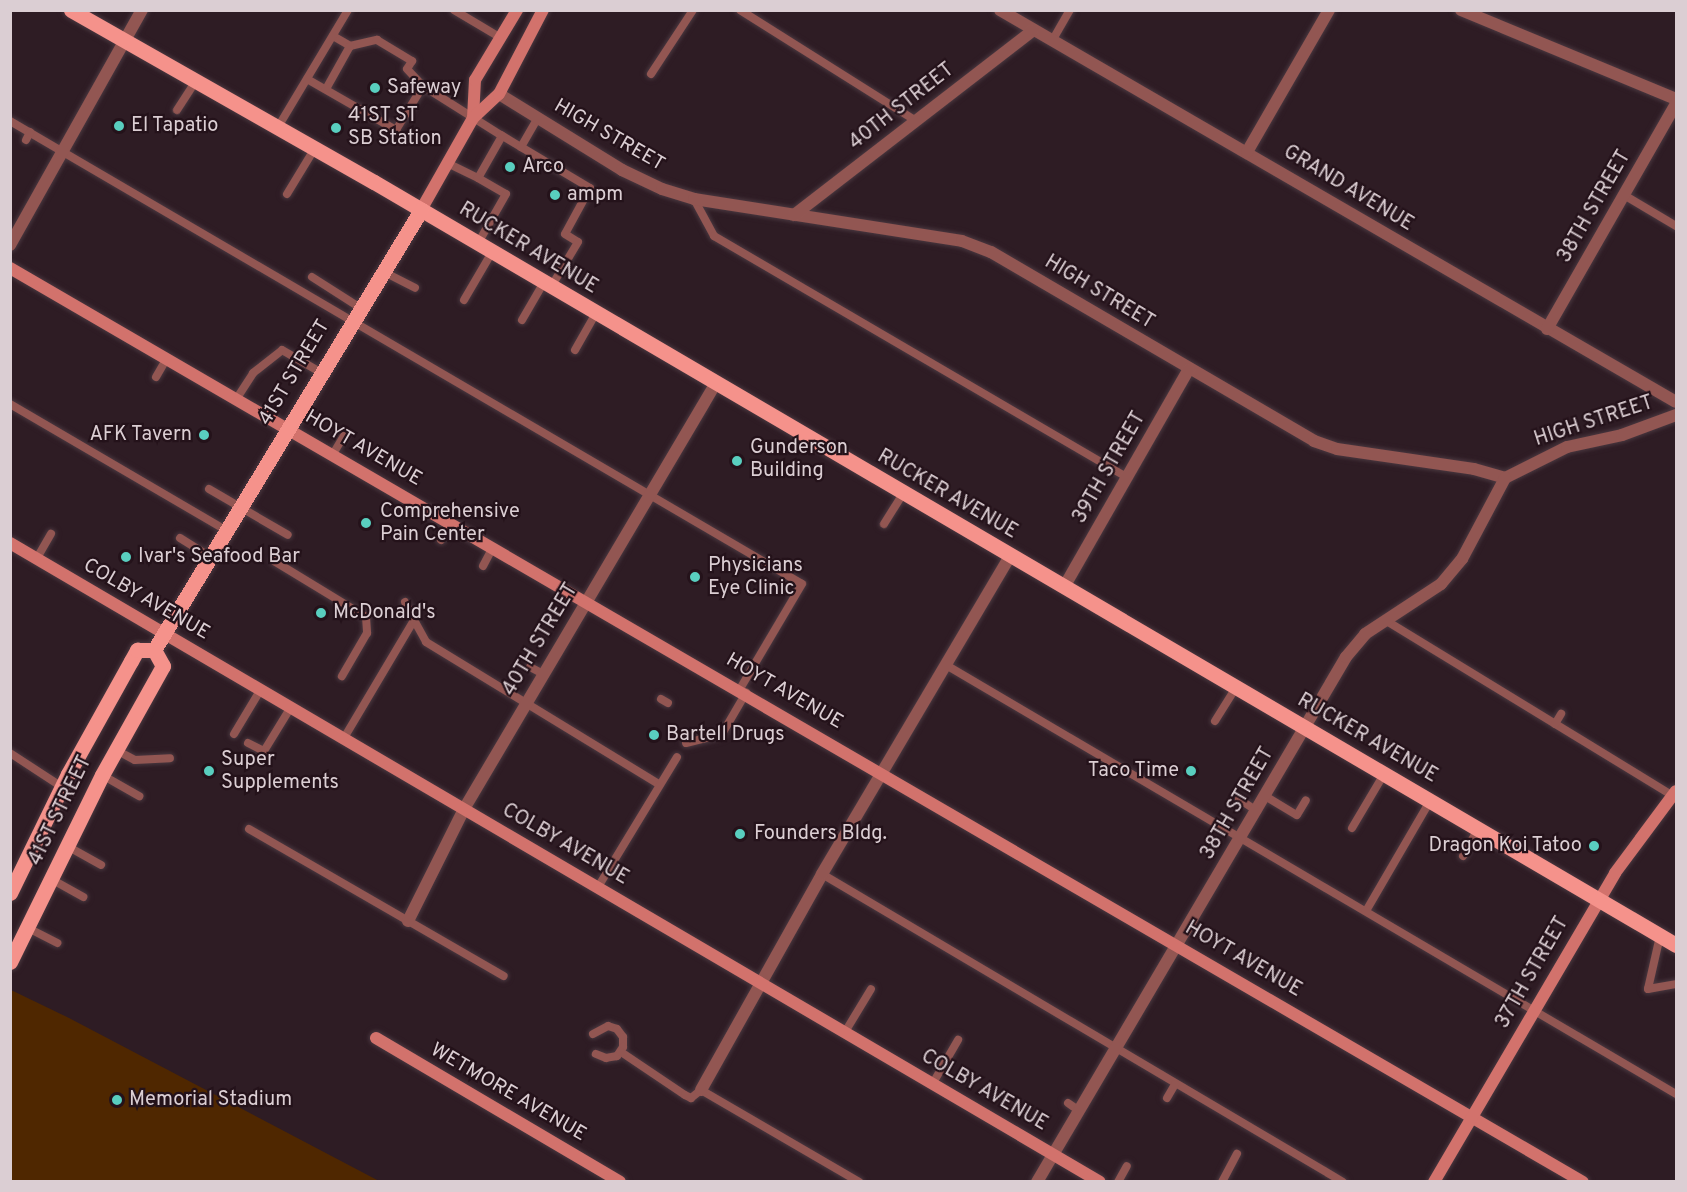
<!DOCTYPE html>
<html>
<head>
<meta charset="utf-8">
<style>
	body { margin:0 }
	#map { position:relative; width:1687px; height:1192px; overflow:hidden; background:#2e1c24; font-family:Overpass,sans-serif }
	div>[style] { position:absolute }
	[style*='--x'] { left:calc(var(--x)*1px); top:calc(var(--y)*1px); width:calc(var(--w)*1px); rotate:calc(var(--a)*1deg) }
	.green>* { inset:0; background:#4f2700 }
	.roads { filter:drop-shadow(0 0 2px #4a3840) drop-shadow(0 0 2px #4a3840) }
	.lane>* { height:8px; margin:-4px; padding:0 4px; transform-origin:4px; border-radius:4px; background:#925652 }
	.street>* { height:12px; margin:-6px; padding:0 6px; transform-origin:6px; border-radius:6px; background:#925652 }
	.secondary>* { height:12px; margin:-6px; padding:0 6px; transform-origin:6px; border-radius:6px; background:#d2726c }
	.primary>* { height:15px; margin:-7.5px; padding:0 7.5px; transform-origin:7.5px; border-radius:7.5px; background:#f5928b }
	.dots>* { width:16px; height:16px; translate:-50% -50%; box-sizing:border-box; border:3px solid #24121a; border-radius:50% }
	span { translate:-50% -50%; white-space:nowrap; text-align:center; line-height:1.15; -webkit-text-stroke:4.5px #24121a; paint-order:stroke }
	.poi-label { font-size:20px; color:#dbced3 }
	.left { translate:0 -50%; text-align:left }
	.right { translate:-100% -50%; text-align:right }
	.street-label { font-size:20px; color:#dbced3 }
	.frame { position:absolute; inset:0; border:12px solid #dbced3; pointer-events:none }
</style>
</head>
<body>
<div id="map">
	<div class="green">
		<i style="clip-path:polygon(11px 990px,69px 1018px,379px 1181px,11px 1181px)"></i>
	</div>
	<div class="roads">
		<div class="lane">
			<i style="--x:454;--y:10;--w:55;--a:30.8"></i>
			<i style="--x:740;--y:10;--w:208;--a:32.2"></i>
			<i style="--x:333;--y:36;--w:20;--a:30"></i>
			<i style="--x:350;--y:46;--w:28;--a:-13"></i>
			<i style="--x:377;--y:40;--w:41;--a:31"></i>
			<i style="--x:412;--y:61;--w:9;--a:122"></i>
			<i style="--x:407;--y:69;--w:23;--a:47"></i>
			<i style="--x:423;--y:86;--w:93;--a:32.3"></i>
			<i style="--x:502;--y:136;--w:48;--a:119.7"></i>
			<i style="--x:478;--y:178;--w:34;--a:-154"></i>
			<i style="--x:1052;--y:41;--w:36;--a:-60"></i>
			<i style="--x:651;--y:74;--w:77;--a:-56.7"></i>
			<i style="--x:307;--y:79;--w:103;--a:29.8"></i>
			<i style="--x:396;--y:130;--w:52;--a:-58.5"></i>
			<i style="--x:326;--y:89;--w:49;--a:-60.8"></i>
			<i style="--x:177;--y:110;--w:35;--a:-57"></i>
			<i style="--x:10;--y:121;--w:917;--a:30.31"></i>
			<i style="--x:802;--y:584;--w:122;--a:120.6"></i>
			<i style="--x:278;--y:127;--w:136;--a:-59.1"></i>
			<i style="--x:501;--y:135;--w:23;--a:31"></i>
			<i style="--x:521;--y:147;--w:34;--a:-60"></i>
			<i style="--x:26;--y:140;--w:9;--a:-63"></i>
			<i style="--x:521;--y:147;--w:80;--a:30.7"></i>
			<i style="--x:590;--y:188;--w:52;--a:118.5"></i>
			<i style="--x:565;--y:234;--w:15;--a:32"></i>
			<i style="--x:578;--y:242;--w:52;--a:121"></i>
			<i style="--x:478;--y:178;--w:32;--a:30"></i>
			<i style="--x:506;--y:194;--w:56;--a:119.7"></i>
			<i style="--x:287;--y:194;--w:54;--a:-58.7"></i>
			<i style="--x:1624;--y:195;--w:61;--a:30.8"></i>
			<i style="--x:694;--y:199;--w:42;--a:61.6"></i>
			<i style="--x:714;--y:236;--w:478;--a:30.3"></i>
			<i style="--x:382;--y:271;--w:37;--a:27"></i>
			<i style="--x:312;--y:277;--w:56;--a:32.6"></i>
			<i style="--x:464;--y:300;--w:56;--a:-59.7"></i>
			<i style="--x:522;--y:320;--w:44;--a:-59.9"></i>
			<i style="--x:575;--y:350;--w:43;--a:-60.4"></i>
			<i style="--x:156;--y:377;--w:22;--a:-60"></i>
			<i style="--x:237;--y:398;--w:30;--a:-57"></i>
			<i style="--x:253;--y:373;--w:37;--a:-38"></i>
			<i style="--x:282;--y:350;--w:44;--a:30.1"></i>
			<i style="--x:10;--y:404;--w:250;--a:30.3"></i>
			<i style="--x:333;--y:454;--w:21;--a:-59"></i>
			<i style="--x:209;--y:489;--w:91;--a:30.2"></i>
			<i style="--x:884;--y:524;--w:36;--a:-58"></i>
			<i style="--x:180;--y:538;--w:36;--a:32"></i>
			<i style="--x:441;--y:540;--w:21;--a:-61"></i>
			<i style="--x:37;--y:558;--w:28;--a:-60"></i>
			<i style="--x:274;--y:561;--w:108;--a:31.3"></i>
			<i style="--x:366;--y:617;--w:16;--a:86"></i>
			<i style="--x:367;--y:633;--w:50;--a:120.2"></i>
			<i style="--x:483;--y:566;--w:21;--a:-62"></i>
			<i style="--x:405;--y:602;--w:20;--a:63"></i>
			<i style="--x:1385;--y:620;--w:336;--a:31.4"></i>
			<i style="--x:946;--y:665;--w:847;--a:30.44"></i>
			<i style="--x:530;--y:667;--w:15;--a:28"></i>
			<i style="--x:661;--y:699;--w:8;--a:30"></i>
			<i style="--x:1215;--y:721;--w:40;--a:-58"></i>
			<i style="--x:1555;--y:724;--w:12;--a:-59"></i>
			<i style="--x:234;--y:734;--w:52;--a:-59"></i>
			<i style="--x:344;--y:738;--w:137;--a:-59.3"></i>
			<i style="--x:414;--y:620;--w:25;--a:61"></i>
			<i style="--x:426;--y:642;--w:273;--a:31.4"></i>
			<i style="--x:248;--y:743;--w:18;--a:27"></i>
			<i style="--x:264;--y:751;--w:52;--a:-58.5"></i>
			<i style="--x:686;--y:743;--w:37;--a:-14"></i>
			<i style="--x:722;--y:734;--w:48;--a:-59.7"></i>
			<i style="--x:116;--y:750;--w:21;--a:28"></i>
			<i style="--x:135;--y:760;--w:35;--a:-3"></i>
			<i style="--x:10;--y:753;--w:62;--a:33.2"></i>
			<i style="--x:102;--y:775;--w:43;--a:29.6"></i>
			<i style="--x:1265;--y:796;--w:37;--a:31"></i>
			<i style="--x:1297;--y:815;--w:17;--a:-59"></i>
			<i style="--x:1239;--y:799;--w:22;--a:34"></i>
			<i style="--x:1352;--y:828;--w:63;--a:-59.3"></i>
			<i style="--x:249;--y:829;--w:294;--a:30"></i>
			<i style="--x:67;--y:846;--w:39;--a:29"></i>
			<i style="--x:1463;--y:856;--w:31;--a:-61"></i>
			<i style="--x:822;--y:874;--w:605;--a:30.59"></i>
			<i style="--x:51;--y:879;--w:37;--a:29"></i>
			<i style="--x:598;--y:887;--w:152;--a:-58.7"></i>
			<i style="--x:1366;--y:911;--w:127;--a:-59.8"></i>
			<i style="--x:28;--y:928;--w:33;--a:27"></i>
			<i style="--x:1660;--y:936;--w:54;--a:102.8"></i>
			<i style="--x:1648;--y:989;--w:28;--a:-10"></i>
			<i style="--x:845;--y:1032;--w:50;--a:-58.8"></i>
			<i style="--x:593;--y:1034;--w:17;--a:-28"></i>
			<i style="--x:608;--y:1026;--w:9;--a:18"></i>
			<i style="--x:617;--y:1029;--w:10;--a:53"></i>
			<i style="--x:623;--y:1037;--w:10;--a:90"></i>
			<i style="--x:623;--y:1047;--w:11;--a:124"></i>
			<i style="--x:617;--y:1056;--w:11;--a:170"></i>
			<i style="--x:606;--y:1058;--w:11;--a:-158"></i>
			<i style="--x:621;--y:1052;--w:77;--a:33.9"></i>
			<i style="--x:685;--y:1095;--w:7;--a:27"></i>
			<i style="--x:691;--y:1098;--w:13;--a:-39"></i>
			<i style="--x:701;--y:1090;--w:183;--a:30.2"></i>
			<i style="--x:933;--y:1083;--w:50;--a:-59.8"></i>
			<i style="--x:1167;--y:1098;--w:16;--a:-60"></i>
			<i style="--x:1068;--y:1103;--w:12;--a:35"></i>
			<i style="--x:1118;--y:1182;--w:18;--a:-61"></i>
			<i style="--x:1222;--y:1182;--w:32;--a:-62"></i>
		</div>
		<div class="street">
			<i style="--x:1000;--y:10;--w:781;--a:30.11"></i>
			<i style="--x:1461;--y:10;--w:233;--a:22.5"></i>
			<i style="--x:499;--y:94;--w:145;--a:31.7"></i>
			<i style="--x:622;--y:170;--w:44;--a:25.4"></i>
			<i style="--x:662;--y:189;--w:34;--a:17"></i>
			<i style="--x:694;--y:199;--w:271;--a:8.9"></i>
			<i style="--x:962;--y:241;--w:31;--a:21"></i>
			<i style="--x:991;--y:252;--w:374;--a:30.3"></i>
			<i style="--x:1314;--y:441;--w:24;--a:19"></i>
			<i style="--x:1337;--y:449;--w:138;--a:8.3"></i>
			<i style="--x:1474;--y:469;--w:32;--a:16"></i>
			<i style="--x:1505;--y:478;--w:69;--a:-26.6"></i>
			<i style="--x:1567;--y:447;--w:56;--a:-12.3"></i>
			<i style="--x:1622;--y:435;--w:58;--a:-20.3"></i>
			<i style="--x:1247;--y:152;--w:164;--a:-60"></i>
			<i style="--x:794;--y:215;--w:302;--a:-37.7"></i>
			<i style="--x:10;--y:245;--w:270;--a:-60.7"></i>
			<i style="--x:1547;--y:329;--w:259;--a:-60.2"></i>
			<i style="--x:1064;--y:587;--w:251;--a:-60.2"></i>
			<i style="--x:408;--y:921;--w:125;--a:-63.4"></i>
			<i style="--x:464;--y:809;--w:494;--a:-59.4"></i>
			<i style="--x:701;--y:1090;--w:248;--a:-60.7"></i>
			<i style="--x:822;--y:874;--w:369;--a:-59.4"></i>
			<i style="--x:1037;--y:1182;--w:609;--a:-59.52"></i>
			<i style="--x:1346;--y:657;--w:30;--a:-50"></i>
			<i style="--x:1365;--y:634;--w:91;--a:-33.3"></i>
			<i style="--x:1441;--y:584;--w:33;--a:-50"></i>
			<i style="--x:1462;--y:559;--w:92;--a:-62"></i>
		</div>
		<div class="secondary">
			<i style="--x:473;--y:118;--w:38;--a:-87"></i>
			<i style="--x:475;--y:80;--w:82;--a:-59"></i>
			<i style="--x:421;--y:210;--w:106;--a:-60.5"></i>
			<i style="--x:473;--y:118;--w:35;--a:-43"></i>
			<i style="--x:499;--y:94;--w:95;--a:-62.4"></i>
			<i style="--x:10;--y:268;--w:1819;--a:30.16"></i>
			<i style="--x:10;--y:543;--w:1263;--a:30.38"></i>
			<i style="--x:376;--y:1038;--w:283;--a:30.5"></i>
			<i style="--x:1434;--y:1182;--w:358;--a:-59.6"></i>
			<i style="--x:1615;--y:873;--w:102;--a:-53.4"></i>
		</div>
		<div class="primary">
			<i style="--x:71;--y:10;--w:348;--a:29.6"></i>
			<i style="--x:374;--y:182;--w:1509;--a:30.37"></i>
			<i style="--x:154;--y:650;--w:515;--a:-58.75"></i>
			<i style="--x:10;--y:893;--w:132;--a:-64"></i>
			<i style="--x:68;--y:774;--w:129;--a:-60.9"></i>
			<i style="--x:131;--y:661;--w:13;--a:-61"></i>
			<i style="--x:137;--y:650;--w:17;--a:0"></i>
			<i style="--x:10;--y:962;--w:208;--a:-63.8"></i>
			<i style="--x:102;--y:775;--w:125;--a:-60.8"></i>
			<i style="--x:163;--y:666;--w:18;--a:-119"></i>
		</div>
	</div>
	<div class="dots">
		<i style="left:375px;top:88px;background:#59cebf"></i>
		<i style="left:119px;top:126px;background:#59cebf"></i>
		<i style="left:336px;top:128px;background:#59cebf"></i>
		<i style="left:510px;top:167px;background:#59cebf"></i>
		<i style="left:555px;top:195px;background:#59cebf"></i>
		<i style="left:204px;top:435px;background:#59cebf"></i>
		<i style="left:737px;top:461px;background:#59cebf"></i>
		<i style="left:366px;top:523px;background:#59cebf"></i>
		<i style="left:126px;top:557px;background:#59cebf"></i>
		<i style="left:695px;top:577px;background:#59cebf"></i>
		<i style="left:321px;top:613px;background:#59cebf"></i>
		<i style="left:654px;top:735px;background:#59cebf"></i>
		<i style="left:209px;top:771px;background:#59cebf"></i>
		<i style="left:1191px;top:771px;background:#59cebf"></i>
		<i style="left:740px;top:834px;background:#59cebf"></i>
		<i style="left:1594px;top:846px;background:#59cebf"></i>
		<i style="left:117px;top:1100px;background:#59cebf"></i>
	</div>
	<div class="poi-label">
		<span class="left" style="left:387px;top:88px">Safeway</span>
		<span class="left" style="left:348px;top:128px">41ST ST<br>SB Station</span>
		<span class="left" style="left:131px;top:126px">El Tapatio</span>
		<span class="left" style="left:522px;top:167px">Arco</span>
		<span class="left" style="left:567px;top:195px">ampm</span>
		<span class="right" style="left:192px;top:435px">AFK Tavern</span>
		<span class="left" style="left:750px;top:460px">Gunderson<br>Building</span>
		<span class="left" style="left:380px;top:524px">Comprehensive<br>Pain Center</span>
		<span class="left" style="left:138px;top:557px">Ivar's Seafood Bar</span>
		<span class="left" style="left:708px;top:578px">Physicians<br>Eye Clinic</span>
		<span class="left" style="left:333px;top:613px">McDonald's</span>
		<span class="left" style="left:666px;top:735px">Bartell Drugs</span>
		<span class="left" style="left:221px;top:772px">Super<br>Supplements</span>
		<span class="right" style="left:1179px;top:771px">Taco Time</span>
		<span class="left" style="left:754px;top:834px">Founders Bldg.</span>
		<span class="right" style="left:1582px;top:846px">Dragon Koi Tatoo</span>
		<span class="left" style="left:129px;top:1100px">Memorial Stadium</span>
	</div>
	<div class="street-label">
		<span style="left:902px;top:107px;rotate:-38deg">40TH STREET</span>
		<span style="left:609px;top:136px;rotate:30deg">HIGH STREET</span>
		<span style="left:1348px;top:189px;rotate:31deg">GRAND AVENUE</span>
		<span style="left:1595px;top:207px;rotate:-60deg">38TH STREET</span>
		<span style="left:528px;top:249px;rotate:31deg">RUCKER AVENUE</span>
		<span style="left:1099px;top:293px;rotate:31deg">HIGH STREET</span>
		<span style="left:295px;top:373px;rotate:-59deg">41ST STREET</span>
		<span style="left:1594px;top:422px;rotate:-18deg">HIGH STREET</span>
		<span style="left:363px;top:449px;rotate:30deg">HOYT AVENUE</span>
		<span style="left:1110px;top:468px;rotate:-60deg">39TH STREET</span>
		<span style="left:947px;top:495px;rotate:30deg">RUCKER AVENUE</span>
		<span style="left:146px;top:600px;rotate:30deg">COLBY AVENUE</span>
		<span style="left:541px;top:640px;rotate:-59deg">40TH STREET</span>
		<span style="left:784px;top:692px;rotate:30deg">HOYT AVENUE</span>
		<span style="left:1367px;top:739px;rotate:30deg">RUCKER AVENUE</span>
		<span style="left:1238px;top:804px;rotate:-60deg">38TH STREET</span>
		<span style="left:61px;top:811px;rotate:-64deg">41ST STREET</span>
		<span style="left:565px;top:845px;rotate:30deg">COLBY AVENUE</span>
		<span style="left:1243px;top:960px;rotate:30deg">HOYT AVENUE</span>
		<span style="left:1533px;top:973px;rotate:-60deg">37TH STREET</span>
		<span style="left:984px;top:1091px;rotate:30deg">COLBY AVENUE</span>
		<span style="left:508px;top:1093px;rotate:30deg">WETMORE AVENUE</span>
	</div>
	<div class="frame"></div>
</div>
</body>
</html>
